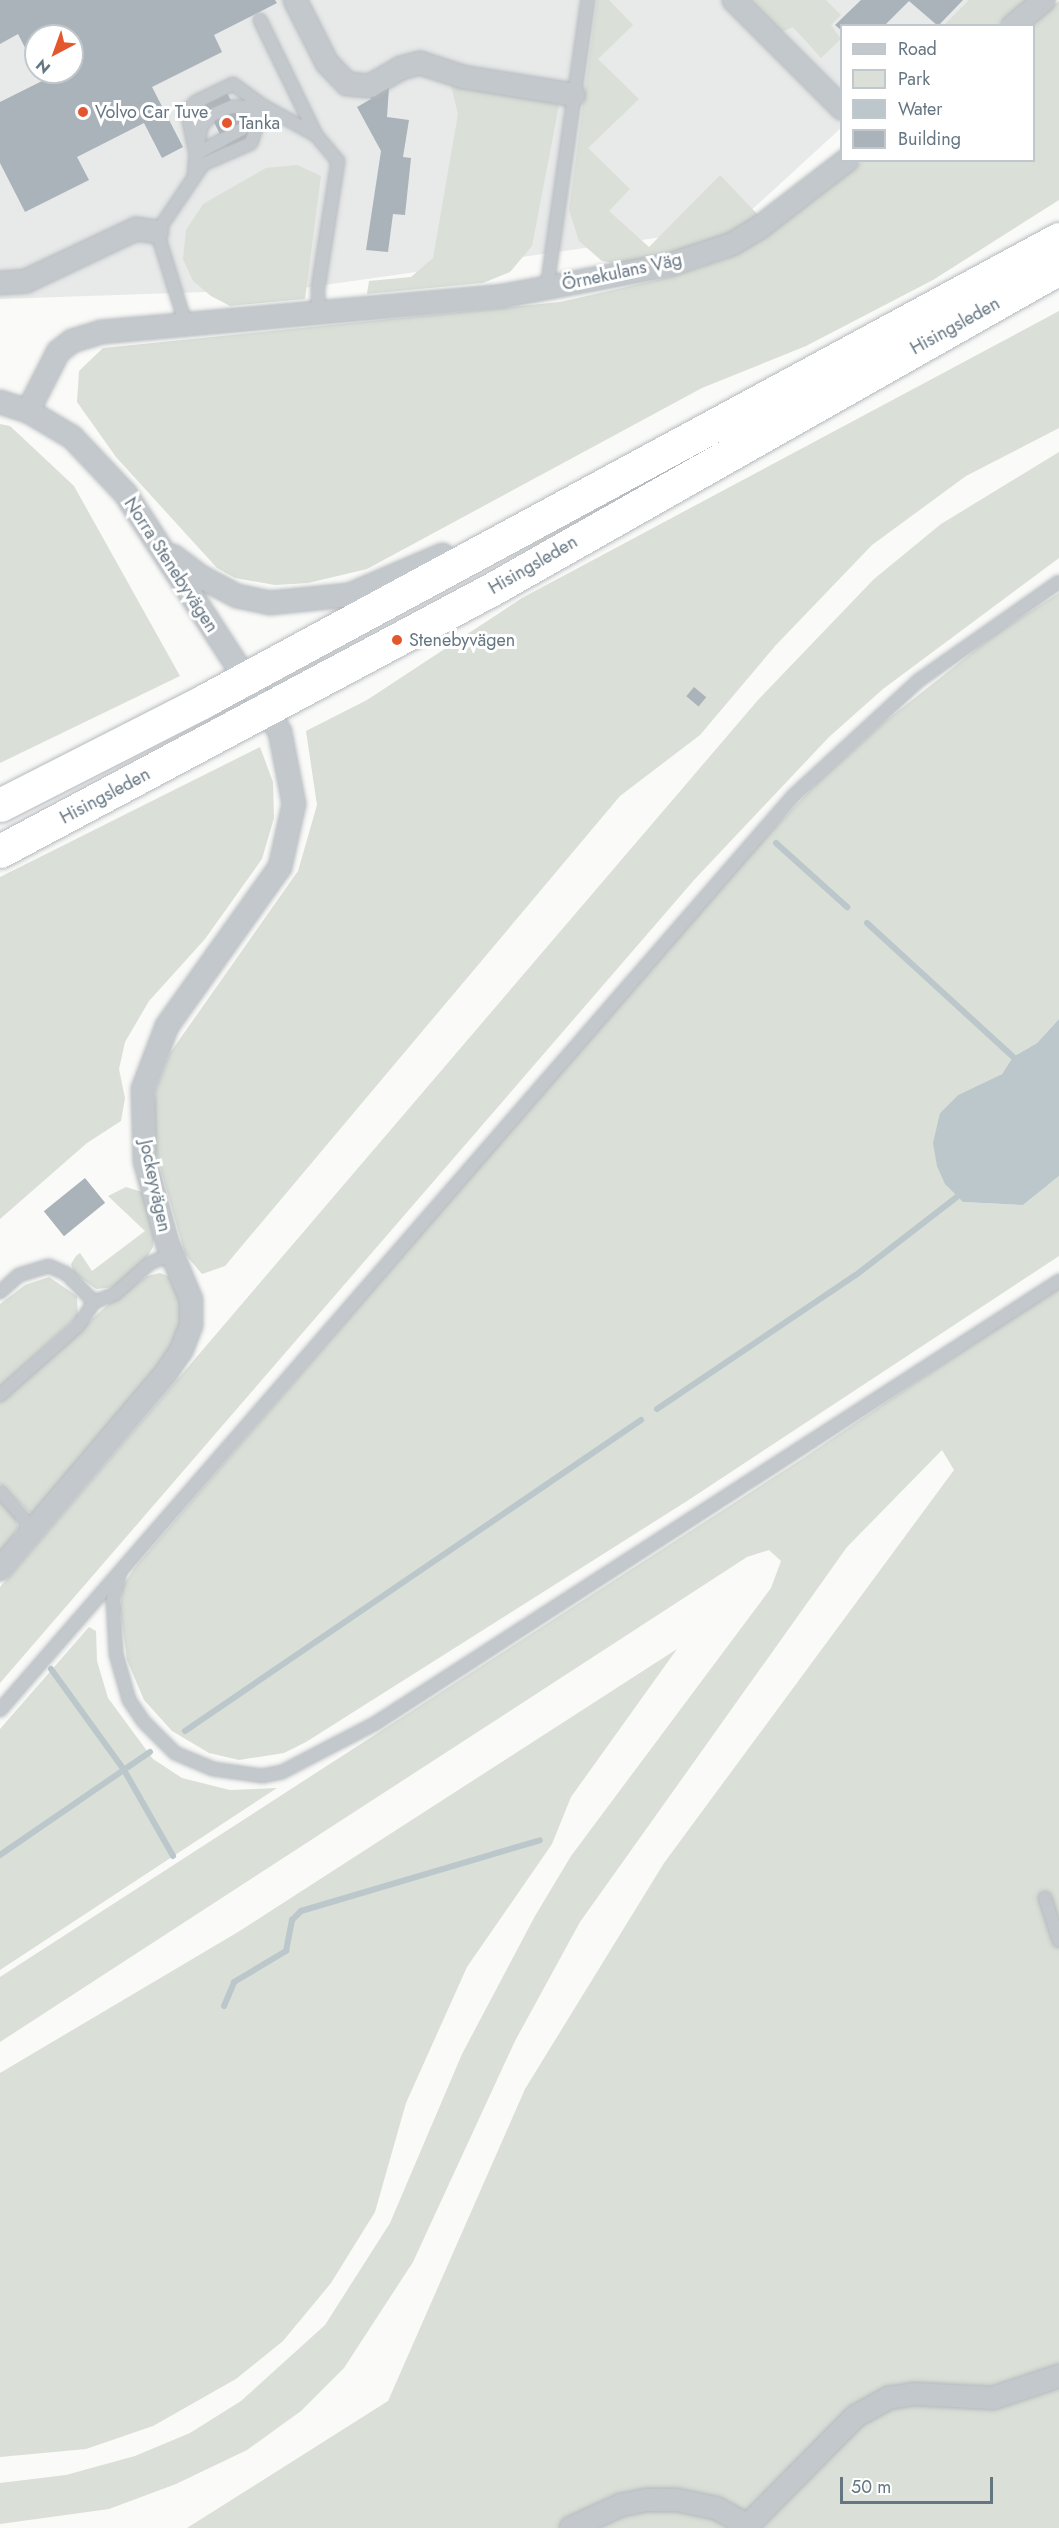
<!DOCTYPE html>
<html>
<head>
<meta charset="utf-8">
<style>
	body { margin:0 }
	#map { position:relative; width:1059px; height:2528px; overflow:hidden; background:#fafaf8; font-family:Jost,sans-serif }
	div>[style] { position:absolute }
	[style*='--x'] { left:calc(var(--x)*1px); top:calc(var(--y)*1px); width:calc(var(--w)*1px); rotate:calc(var(--a)*1deg) }
	.built>* { inset:0; background:#e8e9e9 }
	.green>* { inset:0; background:#dadfd7 }
	.water>* { inset:0; background:#bbc7cb }
	.stream>* { height:6px; margin:-3px; padding:0 3px; transform-origin:3px; border-radius:3px; background:#bbc7cb }
	.building>* { inset:0; background:#aab3b9; transform-origin:0 0 }
	.roads { filter:drop-shadow(0 0 2px #b4b9bd) drop-shadow(0 0 2px #b4b9bd) }
	.service>* { height:12px; margin:-6px; padding:0 6px; transform-origin:6px; border-radius:6px; background:#c3c8cc }
	.minor>* { height:22px; margin:-11px; padding:0 11px; transform-origin:11px; border-radius:11px; background:#c3c8cc }
	.trunk>* { height:33px; margin:-16.5px; padding:0 16.5px; transform-origin:16.5px; border-radius:16.5px; background:#fff }
	.dots>* { width:16px; height:16px; translate:-50% -50%; box-sizing:border-box; border:3px solid #fff; border-radius:50% }
	span { translate:-50% -50%; white-space:nowrap; text-align:center; line-height:1.15; -webkit-text-stroke:6px #fff; paint-order:stroke }
	.poi-label { font-size:18px; color:#657683 }
	.left { translate:0 -50%; text-align:left }
	.street-label { font-size:18px; color:#657683 }
	.legend { position:absolute; left:840px; top:24px; width:195px; height:138px; box-sizing:border-box; background:#fff; border:2px solid #c1c8cd; margin:0; padding:8px 10px; list-style:none; font-size:18px; color:#657683 }
	.legend li { display:flex; align-items:center; gap:12px; height:30px }
	.legend b { width:30px; border:2px solid #c1c8cd }
	.north { position:absolute; left:24px; top:24px; width:60px; height:60px; box-sizing:border-box; background:#fff; border:2px solid #c1c8cd; border-radius:50%; rotate:221deg; font-size:16px; font-weight:700; line-height:24px; text-align:center; color:#657683 }
	.north::after { content:''; display:block; margin:auto; width:21px; height:27px; background:#e4572e; clip-path:polygon(50% 0,100% 100%,50% 72%,0 100%) }
	.scale { position:absolute; left:840px; top:2477px; width:153px; height:27px; box-sizing:border-box; border:3px solid #657683; border-top:0; padding-left:8px; font-size:18px; line-height:21px; white-space:nowrap; color:#657683; -webkit-text-stroke:4px #fff; paint-order:stroke }
</style>
</head>
<body>
<div id="map">
	<div class="built">
		<i style="clip-path:polygon(evenodd,0 0,982px 0,954px 25px,842px 26px,841px 128px,733px 227px,296px 289px,0 299px,0 0,36px 36px,72px 36px,72px 72px,36px 72px,36px 36px)"></i>
	</div>
	<div class="green">
		<i style="clip-path:polygon(597px 0,609px 0,633px 25px,598px 59px,639px 99px,588px 148px,630px 189px,609px 211px,649px 247px,720px 175px,761px 218px,699px 248px,617px 264px,602px 261px,579px 241px,569px 210px)"></i>
		<i style="clip-path:polygon(751px 0,826px 0,841px 15px,831px 25px,841px 39px,821px 58px,793px 27px,782px 32px)"></i>
		<i style="clip-path:polygon(969px 0,1031px 0,1000px 25px,943px 26px)"></i>
		<i style="clip-path:polygon(1059px 1px,1059px 200px,933px 280px,806px 346px,702px 388px,367px 569px,308px 583px,275px 585px,235px 578px,217px 568px,116px 457px,77px 402px,79px 371px,103px 348px,560px 302px,670px 277px,731px 256px,764px 238px,862px 161px,1034px 160px,1034px 26px,1029px 25px)"></i>
		<i style="clip-path:polygon(451px 86px,532px 92px,559px 105px,532px 246px,510px 272px,483px 283px,367px 294px,369px 281px,411px 277px,433px 258px,458px 114px)"></i>
		<i style="clip-path:polygon(297px 165px,321px 176px,305px 299px,230px 306px,211px 296px,193px 281px,183px 259px,186px 230px,203px 204px,266px 168px)"></i>
		<i style="clip-path:polygon(1059px 311px,1059px 428px,966px 476px,872px 545px,776px 645px,700px 735px,620px 796px,225px 1266px,202px 1274px,185px 1254px,151px 1135px,156px 1089px,170px 1053px,298px 871px,317px 805px,306px 731px,367px 700px,522px 598px)"></i>
		<i style="clip-path:polygon(0 424px,10px 426px,74px 486px,180px 676px,0 763px)"></i>
		<i style="clip-path:polygon(1059px 452px,1059px 558px,883px 689px,829px 737px,694px 880px,0 1683px,0 1587px,758px 700px,874px 579px,941px 524px)"></i>
		<i style="clip-path:polygon(1059px 593px,1059px 1019px,1037px 1043px,1013px 1057px,1002px 1074px,958px 1095px,940px 1113px,963px 1202px,1023px 1205px,1059px 1176px,1059px 1256px,687px 1501px,306px 1742px,284px 1753px,239px 1760px,209px 1753px,172px 1731px,144px 1700px,127px 1660px,120px 1608px,123px 1585px,136px 1566px,719px 886px,819px 781px,883px 723px,997px 633px)"></i>
		<i style="clip-path:polygon(260px 747px,273px 782px,274px 818px,262px 859px,205px 939px,149px 1001px,125px 1042px,119px 1069px,125px 1098px,121px 1121px,87px 1143px,0 1219px,0 877px)"></i>
		<i style="clip-path:polygon(126px 1187px,142px 1192px,155px 1231px,153px 1247px,146px 1259px,114px 1287px,96px 1289px,74px 1273px,71px 1264px,76px 1256px,80px 1253px,92px 1271px,145px 1231px,108px 1196px)"></i>
		<i style="clip-path:polygon(160px 1273px,173px 1278px,184px 1307px,178px 1343px,34px 1514px,29px 1512px,0 1484px,0 1401px,112px 1301px,147px 1276px)"></i>
		<i style="clip-path:polygon(49px 1277px,77px 1296px,78px 1316px,0 1387px,0 1304px,25px 1285px)"></i>
		<i style="clip-path:polygon(1059px 1286px,1059px 2528px,187px 2528px,388px 2401px,525px 2089px,664px 1863px,954px 1470px,942px 1450px,847px 1547px,580px 1922px,515px 2041px,413px 2262px,344px 2368px,301px 2411px,247px 2450px,176px 2484px,109px 2509px,0 2524px,0 2483px,66px 2475px,135px 2456px,190px 2433px,241px 2401px,325px 2325px,390px 2223px,462px 2054px,535px 1916px,571px 1856px,771px 1588px,781px 1561px,769px 1550px,747px 1557px,0 2042px,0 1977px,805px 1457px)"></i>
		<i style="clip-path:polygon(0 1498px,15px 1514px,18px 1528px,0 1556px)"></i>
		<i style="clip-path:polygon(89px 1627px,96px 1631px,97px 1661px,108px 1698px,153px 1759px,182px 1778px,230px 1790px,277px 1788px,0 1970px,0 1729px)"></i>
		<i style="clip-path:polygon(677px 1649px,571px 1797px,552px 1844px,467px 1967px,406px 2103px,375px 2212px,331px 2283px,283px 2341px,236px 2379px,153px 2426px,86px 2449px,0 2457px,0 2073px,238px 1932px)"></i>
	</div>
	<div class="water">
		<i style="clip-path:polygon(1059px 1019px,1059px 1176px,1023px 1205px,963px 1202px,945px 1184px,937px 1166px,933px 1143px,940px 1113px,958px 1095px,1002px 1074px,1013px 1057px,1037px 1043px)"></i>
	</div>
	<div class="stream">
		<i style="--x:776;--y:843;--w:96;--a:42"></i>
		<i style="--x:867;--y:923;--w:198;--a:42.5"></i>
		<i style="--x:657;--y:1409;--w:240;--a:-34"></i>
		<i style="--x:856;--y:1275;--w:128;--a:-37.7"></i>
		<i style="--x:51;--y:1669;--w:125;--a:54.1"></i>
		<i style="--x:124;--y:1770;--w:99;--a:60.3"></i>
		<i style="--x:185;--y:1731;--w:552;--a:-34.29"></i>
		<i style="--x:0;--y:1855;--w:182;--a:-34.5"></i>
		<i style="--x:224;--y:2006;--w:26;--a:-67"></i>
		<i style="--x:234;--y:1982;--w:61;--a:-30.8"></i>
		<i style="--x:286;--y:1951;--w:32;--a:-79"></i>
		<i style="--x:292;--y:1920;--w:13;--a:-45"></i>
		<i style="--x:301;--y:1911;--w:249;--a:-16.5"></i>
	</div>
	<div class="building">
		<i style="clip-path:polygon(0 0,275px 0,277px 3px,214px 35px,222px 52px,152px 87px,183px 147px,162px 158px,144px 123px,77px 157px,89px 180px,25px 212px,0 163px,0 102px,42px 81px,38px 72px,72px 72px,72px 36px,36px 36px,36px 69px,18px 34px,0 44px)"></i>
		<i style="clip-path:polygon(861px 0,963px 0,938px 26px,909px 1px,884px 26px,842px 26px,842px 31px,835px 25px)"></i>
		<i style="left:224px;top:87px;width:62px;height:25px;rotate:63deg"></i>
		<i style="clip-path:polygon(389px 87px,387px 117px,409px 120px,403px 157px,411px 158px,405px 215px,393px 214px,388px 252px,366px 250px,381px 151px,357px 107px,371px 99px,369px 93px)"></i>
		<i style="left:694px;top:687px;width:16px;height:12px;rotate:40deg"></i>
		<i style="left:85px;top:1178px;width:32px;height:53px;rotate:51deg"></i>
	</div>
	<div class="roads">
		<div class="service">
			<i style="--x:260;--y:20;--w:128;--a:64"></i>
			<i style="--x:198;--y:146;--w:20;--a:-81"></i>
			<i style="--x:201;--y:126;--w:16;--a:-45"></i>
			<i style="--x:212;--y:115;--w:21;--a:-23"></i>
			<i style="--x:231;--y:107;--w:32;--a:-2"></i>
			<i style="--x:196;--y:154;--w:44;--a:-101.8"></i>
			<i style="--x:187;--y:111;--w:13;--a:-45"></i>
			<i style="--x:196;--y:102;--w:41;--a:-25.9"></i>
			<i style="--x:233;--y:84;--w:37;--a:36"></i>
			<i style="--x:194;--y:176;--w:22;--a:-85"></i>
			<i style="--x:196;--y:154;--w:52;--a:-28.5"></i>
			<i style="--x:242;--y:129;--w:31;--a:-48"></i>
			<i style="--x:263;--y:106;--w:60;--a:28.7"></i>
			<i style="--x:316;--y:135;--w:34;--a:50"></i>
			<i style="--x:338;--y:161;--w:130;--a:98.9"></i>
			<i style="--x:318;--y:289;--w:26;--a:90"></i>
			<i style="--x:547;--y:287;--w:290;--a:-81.9"></i>
			<i style="--x:186;--y:325;--w:97;--a:-107.3"></i>
			<i style="--x:157;--y:232;--w:82;--a:-55.9"></i>
			<i style="--x:203;--y:164;--w:52;--a:-23.6"></i>
			<i style="--x:251;--y:143;--w:35;--a:-72"></i>
			<i style="--x:0;--y:1292;--w:25;--a:-42"></i>
			<i style="--x:19;--y:1275;--w:31;--a:-17"></i>
			<i style="--x:49;--y:1266;--w:20;--a:24"></i>
			<i style="--x:67;--y:1274;--w:39;--a:46"></i>
			<i style="--x:94;--y:1302;--w:22;--a:-21"></i>
			<i style="--x:115;--y:1294;--w:47;--a:-41.5"></i>
			<i style="--x:150;--y:1263;--w:24;--a:-22"></i>
			<i style="--x:0;--y:1395;--w:104;--a:-41.5"></i>
			<i style="--x:78;--y:1326;--w:29;--a:-56"></i>
			<i style="--x:0;--y:1492;--w:38;--a:48"></i>
			<i style="--x:25;--y:1520;--w:16;--a:83"></i>
			<i style="--x:119;--y:1577;--w:24;--a:105"></i>
			<i style="--x:113;--y:1600;--w:54;--a:86.8"></i>
			<i style="--x:116;--y:1654;--w:48;--a:74.2"></i>
			<i style="--x:129;--y:1700;--w:25;--a:56"></i>
			<i style="--x:143;--y:1721;--w:45;--a:45"></i>
			<i style="--x:175;--y:1753;--w:41;--a:22.8"></i>
			<i style="--x:213;--y:1769;--w:49;--a:8.1"></i>
			<i style="--x:262;--y:1776;--w:20;--a:-11"></i>
			<i style="--x:282;--y:1772;--w:106;--a:-27.5"></i>
			<i style="--x:376;--y:1723;--w:814;--a:-32.91"></i>
			<i style="--x:0;--y:1710;--w:1210;--a:-49.05"></i>
			<i style="--x:793;--y:796;--w:170;--a:-42.6"></i>
			<i style="--x:918;--y:681;--w:172;--a:-35.1"></i>
			<i style="--x:1045;--y:1898;--w:45;--a:72"></i>
		</div>
		<div class="minor">
			<i style="--x:295;--y:0;--w:71;--a:63.1"></i>
			<i style="--x:327;--y:63;--w:29;--a:46"></i>
			<i style="--x:347;--y:84;--w:23;--a:5"></i>
			<i style="--x:370;--y:86;--w:36;--a:-30"></i>
			<i style="--x:401;--y:68;--w:20;--a:-15"></i>
			<i style="--x:420;--y:63;--w:45;--a:18"></i>
			<i style="--x:463;--y:77;--w:112;--a:9.2"></i>
			<i style="--x:734;--y:0;--w:153;--a:45"></i>
			<i style="--x:1013;--y:26;--w:40;--a:-40"></i>
			<i style="--x:0;--y:283;--w:26;--a:-4"></i>
			<i style="--x:26;--y:281;--w:122;--a:-25.3"></i>
			<i style="--x:136;--y:229;--w:21;--a:8"></i>
			<i style="--x:0;--y:402;--w:29;--a:18"></i>
			<i style="--x:28;--y:411;--w:51;--a:30.6"></i>
			<i style="--x:72;--y:437;--w:77;--a:46.6"></i>
			<i style="--x:125;--y:493;--w:285;--a:57"></i>
			<i style="--x:280;--y:732;--w:73;--a:79"></i>
			<i style="--x:294;--y:804;--w:65;--a:102.5"></i>
			<i style="--x:280;--y:867;--w:195;--a:125.4"></i>
			<i style="--x:167;--y:1026;--w:67;--a:110.9"></i>
			<i style="--x:143;--y:1089;--w:72;--a:88.4"></i>
			<i style="--x:145;--y:1161;--w:84;--a:74.8"></i>
			<i style="--x:167;--y:1242;--w:63;--a:67.5"></i>
			<i style="--x:191;--y:1300;--w:25;--a:90"></i>
			<i style="--x:191;--y:1325;--w:26;--a:111"></i>
			<i style="--x:182;--y:1349;--w:29;--a:124"></i>
			<i style="--x:166;--y:1373;--w:257;--a:130.3"></i>
			<i style="--x:28;--y:411;--w:66;--a:-63"></i>
			<i style="--x:58;--y:352;--w:18;--a:-38"></i>
			<i style="--x:72;--y:341;--w:30;--a:-17"></i>
			<i style="--x:101;--y:332;--w:404;--a:-5.1"></i>
			<i style="--x:503;--y:296;--w:169;--a:-10.6"></i>
			<i style="--x:669;--y:265;--w:66;--a:-18.4"></i>
			<i style="--x:732;--y:244;--w:33;--a:-31"></i>
			<i style="--x:760;--y:227;--w:110;--a:-37.6"></i>
			<i style="--x:173;--y:556;--w:35;--a:37"></i>
			<i style="--x:201;--y:577;--w:41;--a:27.8"></i>
			<i style="--x:237;--y:596;--w:33;--a:12"></i>
			<i style="--x:269;--y:603;--w:80;--a:-5.7"></i>
			<i style="--x:349;--y:595;--w:102;--a:-23.1"></i>
			<i style="--x:571;--y:2528;--w:55;--a:-24.7"></i>
			<i style="--x:621;--y:2505;--w:26;--a:-11"></i>
			<i style="--x:647;--y:2500;--w:30;--a:0"></i>
			<i style="--x:677;--y:2500;--w:40;--a:12"></i>
			<i style="--x:716;--y:2508;--w:35;--a:29"></i>
			<i style="--x:745;--y:2528;--w:158;--a:-45.3"></i>
			<i style="--x:856;--y:2416;--w:38;--a:-29"></i>
			<i style="--x:889;--y:2398;--w:24;--a:-9"></i>
			<i style="--x:913;--y:2394;--w:80;--a:2.9"></i>
			<i style="--x:993;--y:2398;--w:70;--a:-18.4"></i>
		</div>
		<div class="trunk">
			<i style="--x:0;--y:805;--w:227;--a:-27"></i>
			<i style="--x:202;--y:702;--w:974;--a:-28.38"></i>
			<i style="--x:0;--y:851;--w:560;--a:-28.03"></i>
			<i style="--x:494;--y:588;--w:649;--a:-29.53"></i>
		</div>
	</div>
	<div class="dots">
		<i style="left:83px;top:112px;background:#e4572e"></i>
		<i style="left:227px;top:123px;background:#e4572e"></i>
		<i style="left:397px;top:640px;background:#e4572e"></i>
	</div>
	<div class="poi-label">
		<span class="left" style="left:95px;top:112px">Volvo Car Tuve</span>
		<span class="left" style="left:239px;top:123px">Tanka</span>
		<span class="left" style="left:409px;top:640px">Stenebyvägen</span>
	</div>
	<div class="street-label">
		<span style="left:622px;top:272px;rotate:-12deg">Örnekulans Väg</span>
		<span style="left:955px;top:326px;rotate:-29deg">Hisingsleden</span>
		<span style="left:171px;top:565px;rotate:57deg">Norra Stenebyvägen</span>
		<span style="left:533px;top:565px;rotate:-30deg">Hisingsleden</span>
		<span style="left:105px;top:796px;rotate:-28deg">Hisingsleden</span>
		<span style="left:155px;top:1186px;rotate:78deg">Jockeyvägen</span>
	</div>
	<ul class="legend">
	<li><b style="height:8px;background:#c3c8cc"></b>Road</li>
	<li><b style="height:16px;background:#dadfd7"></b>Park</li>
	<li><b style="height:16px;background:#bbc7cb"></b>Water</li>
	<li><b style="height:16px;background:#aab3b9"></b>Building</li>
	</ul>
	<div class="north">N</div>
	<div class="scale">50 m</div>
</div>
</body>
</html>
